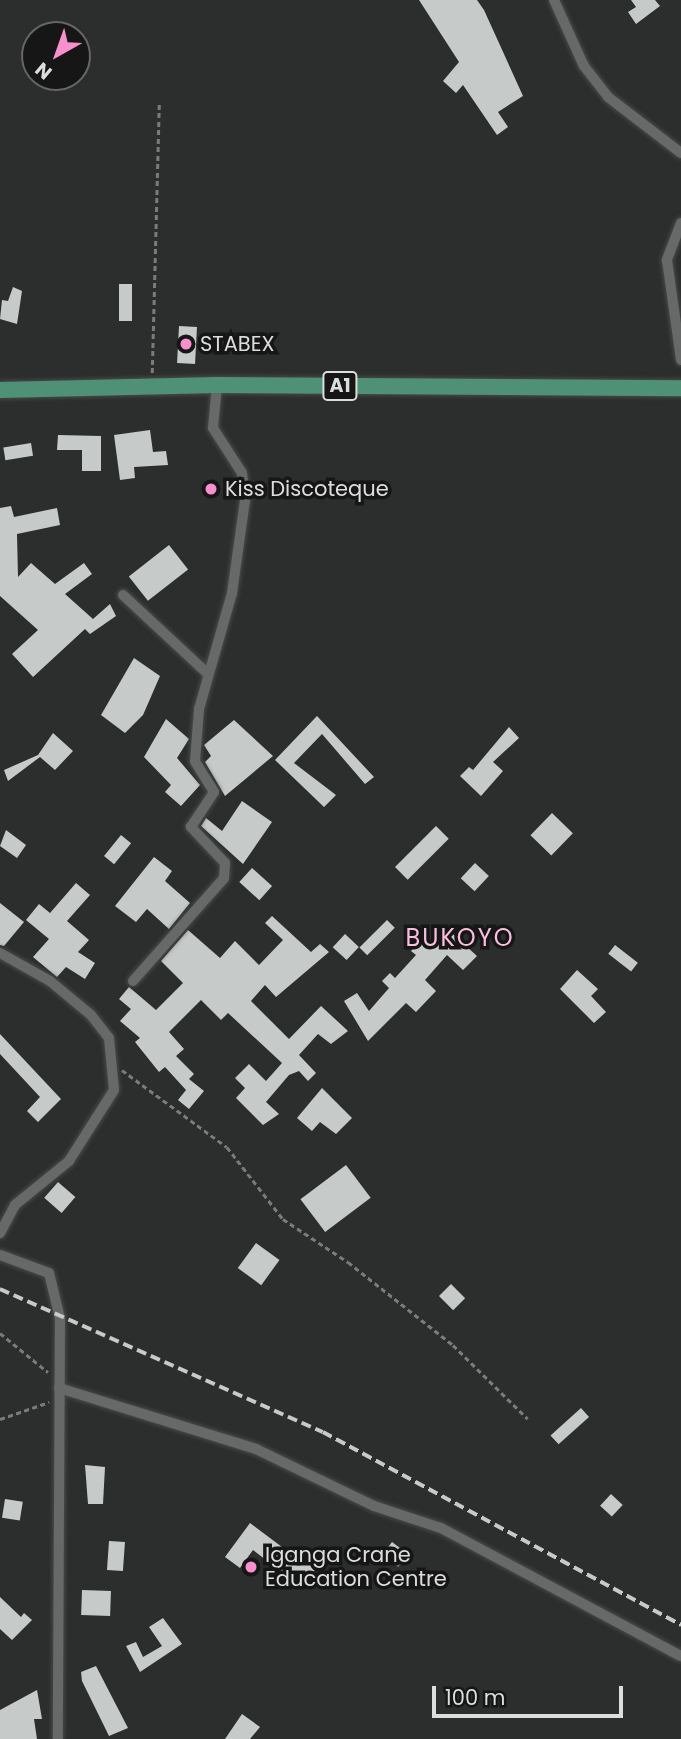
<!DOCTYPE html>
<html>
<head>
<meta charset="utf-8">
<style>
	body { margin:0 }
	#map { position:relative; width:681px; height:1739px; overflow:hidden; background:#2b2e2d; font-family:Poppins,sans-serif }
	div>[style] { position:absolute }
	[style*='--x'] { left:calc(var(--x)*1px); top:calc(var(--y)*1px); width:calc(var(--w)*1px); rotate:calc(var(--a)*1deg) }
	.building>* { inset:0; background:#c6cac8; transform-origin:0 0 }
	.path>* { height:2.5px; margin-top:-1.25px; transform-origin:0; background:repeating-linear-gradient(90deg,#797c7b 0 5px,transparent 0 8.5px) }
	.roads { filter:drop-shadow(0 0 2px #484a49) drop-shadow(0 0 2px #484a49) }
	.street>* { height:10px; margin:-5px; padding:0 5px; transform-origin:5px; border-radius:5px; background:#666967 }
	.primary>* { height:16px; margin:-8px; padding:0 8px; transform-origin:8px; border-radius:8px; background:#4f9177 }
	.rail>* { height:3.5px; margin-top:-1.75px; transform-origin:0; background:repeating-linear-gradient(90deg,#c8cac9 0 10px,transparent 0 15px) }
	.dots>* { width:19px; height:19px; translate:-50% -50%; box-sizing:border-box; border:4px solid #151615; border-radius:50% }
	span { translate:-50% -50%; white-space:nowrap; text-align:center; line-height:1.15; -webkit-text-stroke:7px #151615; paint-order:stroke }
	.shield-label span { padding:2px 5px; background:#151615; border:2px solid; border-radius:5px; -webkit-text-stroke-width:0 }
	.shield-label { font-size:19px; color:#dcdedd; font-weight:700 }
	.poi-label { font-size:21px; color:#dcdedd }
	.left { translate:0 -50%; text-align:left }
	.quarter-label { font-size:24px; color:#fabedf; letter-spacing:2px }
	.north { position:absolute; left:21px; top:21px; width:70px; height:70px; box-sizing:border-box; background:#151615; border:2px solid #656665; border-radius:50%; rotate:220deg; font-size:19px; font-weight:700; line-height:28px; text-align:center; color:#dcdedd }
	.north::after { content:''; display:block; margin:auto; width:24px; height:32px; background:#f790cd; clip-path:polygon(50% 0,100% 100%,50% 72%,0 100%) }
	.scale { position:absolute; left:432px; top:1686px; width:191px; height:32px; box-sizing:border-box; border:4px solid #dcdedd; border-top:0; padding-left:9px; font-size:21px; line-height:24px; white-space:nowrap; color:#dcdedd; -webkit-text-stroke:5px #151615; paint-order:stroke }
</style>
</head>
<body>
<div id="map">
	<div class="building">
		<i style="clip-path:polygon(419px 0,477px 0,484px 10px,523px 96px,498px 112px,508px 127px,497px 135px,463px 85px,456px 93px,443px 81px,459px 62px)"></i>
		<i style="clip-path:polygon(631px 0,655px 0,660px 6px,636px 24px,628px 12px,636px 7px)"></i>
		<i style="left:119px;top:284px;width:13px;height:37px"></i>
		<i style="clip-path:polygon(13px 287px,22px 291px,17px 324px,0 319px,2px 300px,8px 301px)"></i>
		<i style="left:179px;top:326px;width:18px;height:37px;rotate:3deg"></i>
		<i style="clip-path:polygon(150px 430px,153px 452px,166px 451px,168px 465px,134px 467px,135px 478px,120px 480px,114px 435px)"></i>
		<i style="clip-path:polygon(58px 435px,101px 436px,101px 471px,82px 471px,82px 450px,57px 450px)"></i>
		<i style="left:31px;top:443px;width:13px;height:28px;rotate:81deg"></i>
		<i style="clip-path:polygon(11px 506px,14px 517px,57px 508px,60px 525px,17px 534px,18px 577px,31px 563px,55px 584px,84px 563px,92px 574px,65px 594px,93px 619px,110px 604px,116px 616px,90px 634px,85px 629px,33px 677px,12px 654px,38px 630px,0 596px,0 508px)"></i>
		<i style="left:169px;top:545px;width:31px;height:51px;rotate:52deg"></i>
		<i style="clip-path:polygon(134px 658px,160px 676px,143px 715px,125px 733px,101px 715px)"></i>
		<i style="clip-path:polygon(317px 716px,374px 777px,365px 784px,322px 734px,294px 763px,336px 795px,324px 807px,275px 760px)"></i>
		<i style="clip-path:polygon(166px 719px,189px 739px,177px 758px,200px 785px,181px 806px,165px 792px,171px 785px,144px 757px)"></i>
		<i style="clip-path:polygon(234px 720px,273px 756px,225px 796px,205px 762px,211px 756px,204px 745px)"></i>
		<i style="clip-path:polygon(509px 727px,519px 738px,493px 762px,503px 771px,481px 796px,460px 776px,469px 767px,473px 770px)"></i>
		<i style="clip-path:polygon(53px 733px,73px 751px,55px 770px,40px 757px,8px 781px,4px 770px,38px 755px)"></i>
		<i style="clip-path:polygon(242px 801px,272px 822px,243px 864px,201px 826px,206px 818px,222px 831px)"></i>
		<i style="left:552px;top:813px;width:29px;height:31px;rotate:44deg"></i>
		<i style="left:436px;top:826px;width:18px;height:58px;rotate:45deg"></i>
		<i style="clip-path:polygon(6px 830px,26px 845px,17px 858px,0 846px)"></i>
		<i style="left:121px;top:835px;width:13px;height:27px;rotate:39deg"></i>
		<i style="clip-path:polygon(154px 857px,172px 871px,165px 881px,190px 903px,169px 929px,147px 909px,136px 922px,115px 906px)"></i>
		<i style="left:475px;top:863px;width:19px;height:21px;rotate:43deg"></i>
		<i style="left:252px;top:868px;width:27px;height:19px;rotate:42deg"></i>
		<i style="clip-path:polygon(76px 883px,90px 895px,67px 921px,89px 940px,78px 952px,95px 963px,85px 979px,66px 967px,57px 977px,33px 957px,49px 939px,26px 920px,39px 904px,50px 913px)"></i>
		<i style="clip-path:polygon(0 903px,24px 922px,4px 946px,0 945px)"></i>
		<i style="clip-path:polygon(272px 916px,311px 952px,320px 944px,329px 952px,276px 997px,265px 985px,251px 1001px,289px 1039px,321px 1006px,348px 1031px,331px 1044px,318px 1034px,299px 1055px,316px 1073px,308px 1081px,299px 1071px,289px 1075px,266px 1102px,279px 1114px,263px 1125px,236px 1098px,245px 1088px,235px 1078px,249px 1064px,266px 1081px,282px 1063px,228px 1013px,221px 1020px,201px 1000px,169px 1032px,184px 1049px,176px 1056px,194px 1074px,189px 1079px,204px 1091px,189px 1109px,178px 1100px,186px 1090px,165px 1067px,159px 1072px,135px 1042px,140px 1038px,120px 1021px,131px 1009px,119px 999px,129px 987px,156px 1010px,183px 983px,161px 961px,188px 930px,220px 958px,235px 941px,259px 965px,283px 940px,265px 923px)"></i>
		<i style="left:387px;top:920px;width:11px;height:39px;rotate:45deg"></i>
		<i style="clip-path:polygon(445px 927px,477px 956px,463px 970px,447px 955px,425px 980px,436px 991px,416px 1012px,406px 1003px,368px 1041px,344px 1001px,357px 993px,369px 1011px,389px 988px,382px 981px,390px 973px,395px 978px,416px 955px,411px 951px,422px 939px,428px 945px)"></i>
		<i style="left:345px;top:934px;width:19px;height:18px;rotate:43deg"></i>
		<i style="left:615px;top:945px;width:29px;height:11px;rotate:38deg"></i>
		<i style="clip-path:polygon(577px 970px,598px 989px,591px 996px,606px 1012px,594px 1023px,560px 989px)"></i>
		<i style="clip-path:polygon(0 1034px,61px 1099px,38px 1122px,27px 1111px,40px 1097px,0 1054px)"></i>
		<i style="clip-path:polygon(322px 1088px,352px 1118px,336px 1134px,320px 1122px,312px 1131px,297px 1118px)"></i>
		<i style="left:346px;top:1165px;width:41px;height:57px;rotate:53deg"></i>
		<i style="left:58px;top:1182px;width:23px;height:21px;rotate:41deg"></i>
		<i style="left:256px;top:1243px;width:29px;height:31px;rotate:36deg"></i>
		<i style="left:451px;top:1284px;width:20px;height:17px;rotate:45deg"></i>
		<i style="left:581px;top:1408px;width:12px;height:41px;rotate:48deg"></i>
		<i style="clip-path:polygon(85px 1465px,105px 1467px,103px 1504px,88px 1504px)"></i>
		<i style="left:611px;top:1494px;width:16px;height:16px;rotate:43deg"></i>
		<i style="left:5px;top:1499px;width:18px;height:19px;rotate:9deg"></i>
		<i style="clip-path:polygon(250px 1523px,298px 1559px,305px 1551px,320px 1564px,301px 1587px,253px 1550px,240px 1568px,225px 1557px)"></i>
		<i style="left:109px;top:1541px;width:16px;height:29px;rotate:4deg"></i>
		<i style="left:392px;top:1542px;width:20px;height:16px;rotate:37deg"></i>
		<i style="left:82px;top:1590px;width:29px;height:25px;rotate:2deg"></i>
		<i style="clip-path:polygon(0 1597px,21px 1617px,24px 1613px,32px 1620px,12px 1640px,0 1629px)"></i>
		<i style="clip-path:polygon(163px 1618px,182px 1644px,140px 1672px,126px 1646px,136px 1642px,143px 1657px,162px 1646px,149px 1627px)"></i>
		<i style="clip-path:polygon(96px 1666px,128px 1728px,109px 1736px,82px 1681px,81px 1672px)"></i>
		<i style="clip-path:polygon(37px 1690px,42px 1719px,34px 1719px,37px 1739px,0 1739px,0 1710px)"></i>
		<i style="clip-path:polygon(242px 1714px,260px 1727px,250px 1739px,225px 1739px)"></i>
	</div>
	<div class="path">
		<i style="--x:152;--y:373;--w:271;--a:-88.5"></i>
		<i style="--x:122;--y:1070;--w:130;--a:36.3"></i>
		<i style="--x:227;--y:1147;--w:91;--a:52.1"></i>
		<i style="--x:283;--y:1219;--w:78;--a:33.5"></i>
		<i style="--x:348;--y:1262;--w:134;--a:38.3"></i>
		<i style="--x:453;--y:1345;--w:105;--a:44.6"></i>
		<i style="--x:0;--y:1333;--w:62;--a:39.1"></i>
		<i style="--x:0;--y:1419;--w:52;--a:-19.1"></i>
	</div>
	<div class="roads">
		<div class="street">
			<i style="--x:554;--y:0;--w:72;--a:65.6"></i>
			<i style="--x:584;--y:66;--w:39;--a:52"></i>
			<i style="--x:608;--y:97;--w:92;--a:37.5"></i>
			<i style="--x:681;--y:223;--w:40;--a:111"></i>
			<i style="--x:667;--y:260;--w:101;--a:82"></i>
			<i style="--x:123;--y:595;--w:116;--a:42.9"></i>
			<i style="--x:0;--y:953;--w:57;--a:29.2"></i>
			<i style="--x:50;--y:981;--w:53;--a:39.7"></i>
			<i style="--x:91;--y:1015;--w:29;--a:52"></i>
			<i style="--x:109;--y:1038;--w:52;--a:84.5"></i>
			<i style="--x:114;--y:1090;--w:84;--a:122.4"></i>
			<i style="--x:69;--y:1161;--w:70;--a:140.8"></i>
			<i style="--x:15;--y:1205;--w:32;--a:118"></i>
			<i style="--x:133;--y:981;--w:137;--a:-48.5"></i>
			<i style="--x:224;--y:878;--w:15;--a:-86"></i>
			<i style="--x:225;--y:863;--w:50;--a:-133.4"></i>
			<i style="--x:191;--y:827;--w:42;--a:-56.7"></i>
			<i style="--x:214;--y:792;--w:36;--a:-122"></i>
			<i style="--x:195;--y:761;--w:52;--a:-85.6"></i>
			<i style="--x:199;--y:709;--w:121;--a:-74.1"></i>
			<i style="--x:232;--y:593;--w:93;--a:-82"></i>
			<i style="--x:245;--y:501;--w:28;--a:-96"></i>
			<i style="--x:242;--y:473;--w:54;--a:-122.8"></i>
			<i style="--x:213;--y:428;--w:43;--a:-84.7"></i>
			<i style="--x:0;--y:1255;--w:52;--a:20.2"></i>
			<i style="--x:49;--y:1273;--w:46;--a:76.3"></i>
			<i style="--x:60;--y:1318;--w:421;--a:90.3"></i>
			<i style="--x:59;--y:1388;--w:206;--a:17.2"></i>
			<i style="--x:256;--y:1449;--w:131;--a:25.8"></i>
			<i style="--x:374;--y:1506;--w:71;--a:18.2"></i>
			<i style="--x:441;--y:1528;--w:272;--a:28.1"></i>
		</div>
		<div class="primary">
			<i style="--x:0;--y:390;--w:217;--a:-1.3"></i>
			<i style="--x:217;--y:385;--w:464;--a:0.4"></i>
		</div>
	</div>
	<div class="rail">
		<i style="--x:0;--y:1289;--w:353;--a:23.9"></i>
		<i style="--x:323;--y:1432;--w:407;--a:28.3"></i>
	</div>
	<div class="dots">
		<i style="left:186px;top:344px;background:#f790cd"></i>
		<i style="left:211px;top:489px;background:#f790cd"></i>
		<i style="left:251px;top:1567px;background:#f790cd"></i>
	</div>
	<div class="shield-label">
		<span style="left:340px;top:386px">A1</span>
	</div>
	<div class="poi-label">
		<span class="left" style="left:200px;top:344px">STABEX</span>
		<span class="left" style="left:225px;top:489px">Kiss Discoteque</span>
		<span class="left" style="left:265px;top:1567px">Iganga Crane<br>Education Centre</span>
	</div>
	<div class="quarter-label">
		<span style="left:460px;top:938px">BUKOYO</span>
	</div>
	<div class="north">N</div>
	<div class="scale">100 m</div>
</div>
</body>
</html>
